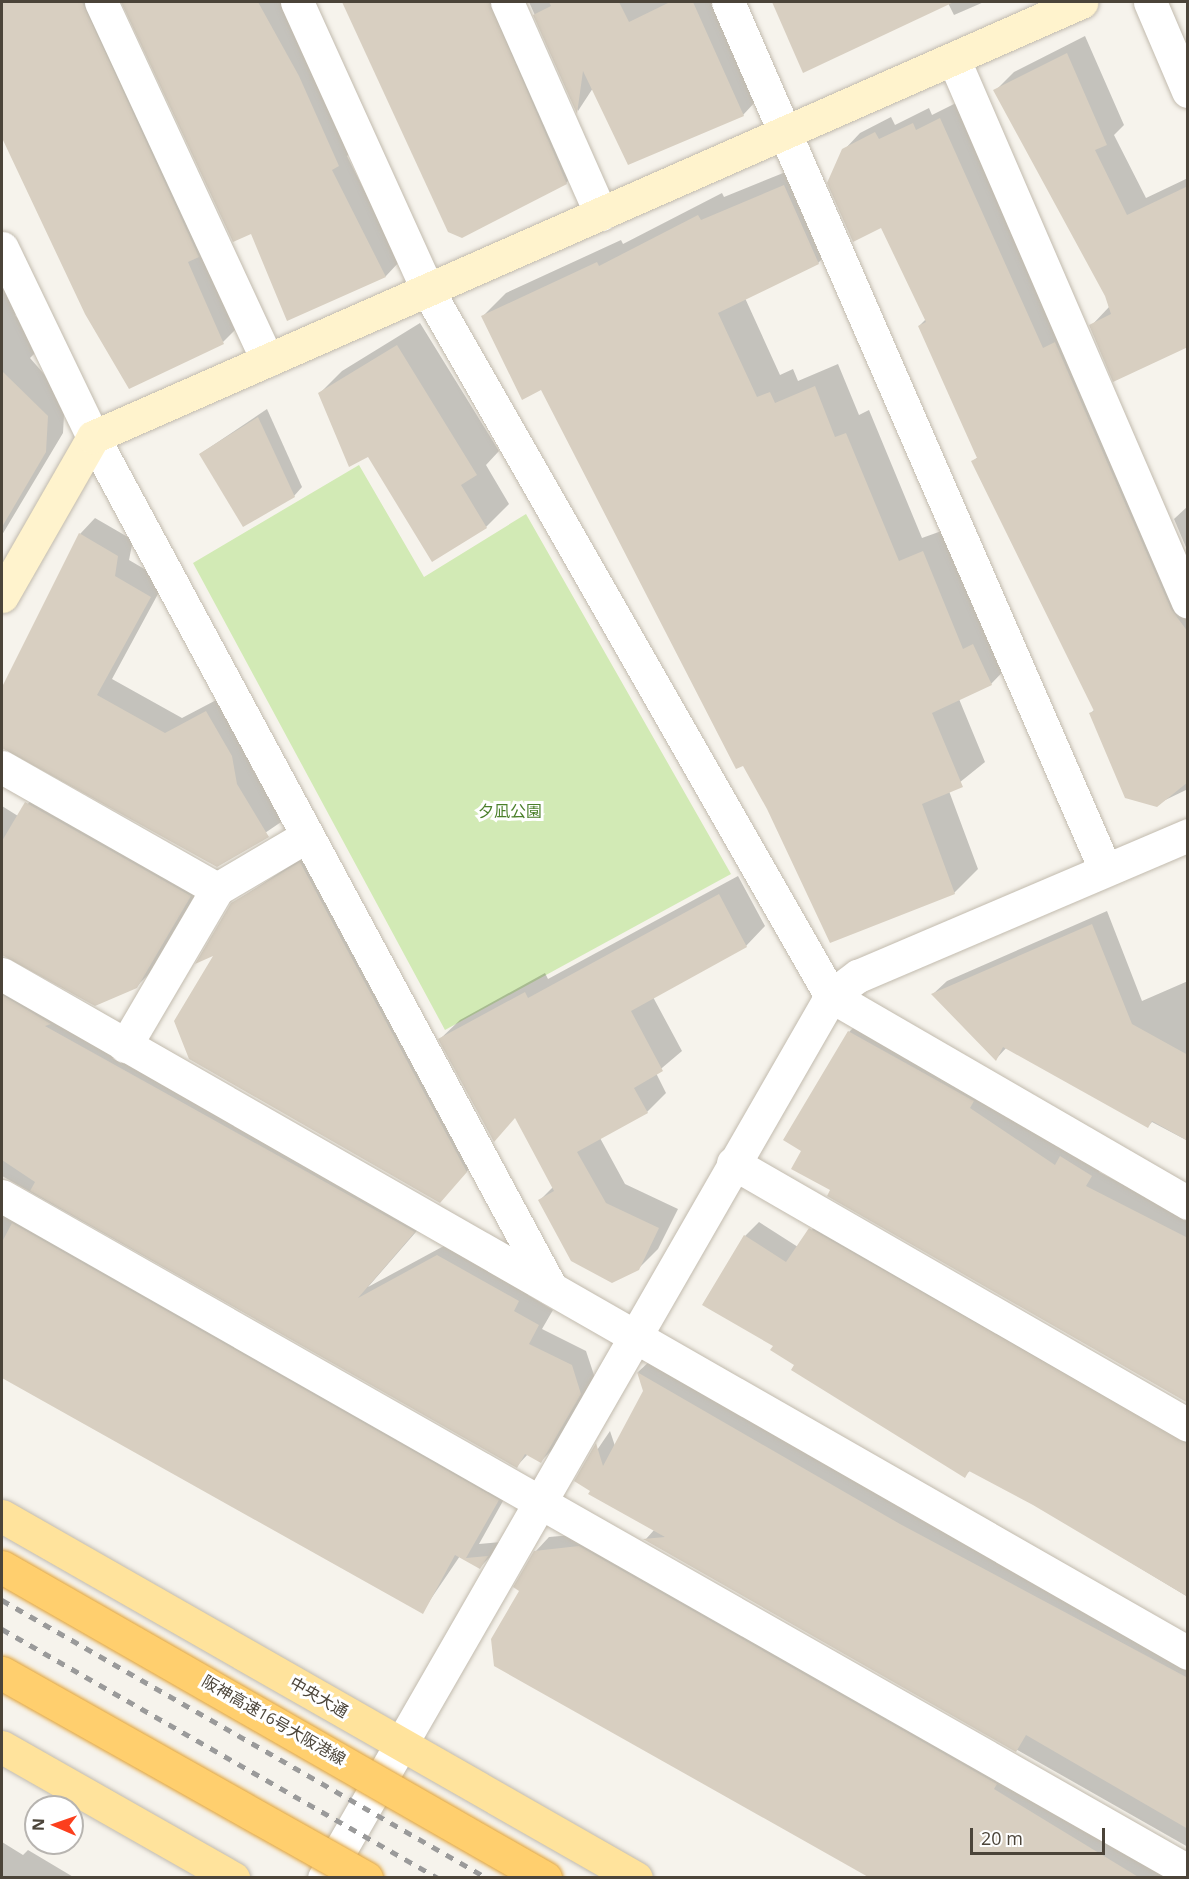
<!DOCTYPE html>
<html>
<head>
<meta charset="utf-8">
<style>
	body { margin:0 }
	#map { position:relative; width:1189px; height:1879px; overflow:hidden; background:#f6f3ec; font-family:"Open Sans","Noto Sans JP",sans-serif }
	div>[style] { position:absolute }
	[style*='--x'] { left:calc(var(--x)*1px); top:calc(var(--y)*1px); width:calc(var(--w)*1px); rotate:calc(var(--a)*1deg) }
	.green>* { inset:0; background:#d2eab5 }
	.shadow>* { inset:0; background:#0003 }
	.building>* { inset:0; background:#d8cfc1 }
	.roads { filter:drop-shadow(0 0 2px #c2bbae) drop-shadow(0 0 2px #c2bbae) }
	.street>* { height:33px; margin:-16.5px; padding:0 16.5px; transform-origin:16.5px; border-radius:16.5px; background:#fff }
	.secondary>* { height:33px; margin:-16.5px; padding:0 16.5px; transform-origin:16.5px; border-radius:16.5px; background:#fff3cd }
	.primary>* { height:33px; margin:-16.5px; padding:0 16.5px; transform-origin:16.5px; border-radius:16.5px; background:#ffe39c }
	.rail>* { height:4.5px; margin-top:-2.25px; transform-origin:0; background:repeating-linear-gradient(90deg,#9a9a9a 0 8px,transparent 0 16px) }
	.bridges { filter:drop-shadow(0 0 2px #e0a43c) drop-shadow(0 0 2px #e0a43c) }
	.highway-bridge>* { height:33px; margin:-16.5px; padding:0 16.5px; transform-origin:16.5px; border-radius:16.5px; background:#ffcf6e }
	span { translate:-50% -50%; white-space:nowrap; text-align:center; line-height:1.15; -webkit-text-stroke:6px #fff; paint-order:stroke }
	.park-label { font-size:16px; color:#4a7f2a }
	.street-label { font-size:16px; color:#4b4439 }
	.frame { position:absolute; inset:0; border:3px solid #4b4439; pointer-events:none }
	.north { position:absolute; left:24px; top:1795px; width:60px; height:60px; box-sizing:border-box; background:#fff; border:2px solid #b7b4b0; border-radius:50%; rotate:272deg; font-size:16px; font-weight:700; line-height:24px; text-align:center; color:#4b4439 }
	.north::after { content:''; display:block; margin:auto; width:21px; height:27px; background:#fc3f1d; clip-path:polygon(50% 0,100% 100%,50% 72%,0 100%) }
	.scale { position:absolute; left:970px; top:1828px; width:135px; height:27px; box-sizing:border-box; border:3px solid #4b4439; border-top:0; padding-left:8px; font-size:18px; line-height:21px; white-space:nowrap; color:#4b4439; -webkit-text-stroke:4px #fff; paint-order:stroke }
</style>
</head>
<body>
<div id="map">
	<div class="green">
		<i style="clip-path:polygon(359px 465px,424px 577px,526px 514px,731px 874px,445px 1030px,193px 563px)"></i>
	</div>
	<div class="shadow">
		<i style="clip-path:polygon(2px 2px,101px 2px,237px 328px,223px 342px,20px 163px,2px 120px)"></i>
		<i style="clip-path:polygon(123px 2px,284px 2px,353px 150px,347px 156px,400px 261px,386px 276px,288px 319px,252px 232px,234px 240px)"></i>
		<i style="clip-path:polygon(343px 2px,507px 2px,581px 168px,566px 183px,449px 231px)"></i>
		<i style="clip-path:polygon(529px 2px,715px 2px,757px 100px,743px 115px,593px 88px,578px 111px)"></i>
		<i style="clip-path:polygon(774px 2px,984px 2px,954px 15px,948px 3px,804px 71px)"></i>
		<i style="clip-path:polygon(1085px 36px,1124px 125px,1114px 135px,1146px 198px,1188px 178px,1188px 345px,1091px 326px,1109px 307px,1106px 295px,995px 91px,1014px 72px)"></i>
		<i style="clip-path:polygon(956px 103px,1188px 595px,1188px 789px,1155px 805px,1091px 713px,1095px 709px,973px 461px,978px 457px,919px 326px,926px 319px,844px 150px,860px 133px,891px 117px,895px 125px,929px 108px,932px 115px)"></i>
		<i style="clip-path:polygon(808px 163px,841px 240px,818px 263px,745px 298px,780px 375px,793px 369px,798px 381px,838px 364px,859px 415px,869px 410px,922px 538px,947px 529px,1014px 660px,991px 684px,959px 699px,985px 762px,949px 791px,978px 869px,954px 893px,769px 808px,542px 388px,483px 316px,506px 293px,621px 240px,623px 244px,722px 193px,724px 197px)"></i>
		<i style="clip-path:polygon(2px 284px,21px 309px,15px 315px,41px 347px,30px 358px,65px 398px,63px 433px,2px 535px)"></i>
		<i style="clip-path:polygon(420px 323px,499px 451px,486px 465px,509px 504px,486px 527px,433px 560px,368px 455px,319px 394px,342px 371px)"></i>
		<i style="clip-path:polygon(267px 409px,302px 487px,294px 496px,200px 454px)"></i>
		<i style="clip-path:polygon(1188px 506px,1188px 552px,1174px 519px)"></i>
		<i style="clip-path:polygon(95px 518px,133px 540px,129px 560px,165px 581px,112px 679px,182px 718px,222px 697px,246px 741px,252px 768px,284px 820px,217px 866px,2px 746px,2px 695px,80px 534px)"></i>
		<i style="clip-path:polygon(41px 788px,205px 881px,152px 971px,136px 987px,2px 954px,2px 806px,18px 816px)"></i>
		<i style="clip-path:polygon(312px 851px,478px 1159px,440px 1201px,217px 953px,232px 904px)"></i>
		<i style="clip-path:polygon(738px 876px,765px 926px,746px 946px,653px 997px,682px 1051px,656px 1073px,666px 1093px,647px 1112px,600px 1138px,625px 1184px,678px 1209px,658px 1249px,638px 1269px,540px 1200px,554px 1186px,516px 1117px,440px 1039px,460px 1020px,545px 973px,548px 979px)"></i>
		<i style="clip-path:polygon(1107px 911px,1142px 1001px,1188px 981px,1188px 1141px,1152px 1122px,1148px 1126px,1007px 1047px,996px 1059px,933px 994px,947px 981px)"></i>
		<i style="clip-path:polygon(2px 970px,429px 1217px,368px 1287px,453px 1241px,533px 1286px,528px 1295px,553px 1310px,542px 1329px,586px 1351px,595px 1378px,556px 1446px,541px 1461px,528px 1454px,517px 1466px,2px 1176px)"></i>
		<i style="clip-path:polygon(863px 1018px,1105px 1162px,1099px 1172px,1188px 1218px,1188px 1401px,833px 1190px,803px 1150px,849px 1032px)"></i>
		<i style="clip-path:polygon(2px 1188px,512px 1485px,479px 1544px,501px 1542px,495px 1552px,480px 1567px,460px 1556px,422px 1612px,2px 1377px)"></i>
		<i style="clip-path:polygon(824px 1215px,1188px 1424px,1188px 1597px,1034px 1504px,971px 1470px,964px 1476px,775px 1345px,745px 1236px,759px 1222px,798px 1247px)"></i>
		<i style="clip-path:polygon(652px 1359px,1188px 1654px,1188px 1847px,646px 1539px,655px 1529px,576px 1481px,610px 1431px,615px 1446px,645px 1391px,638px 1372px)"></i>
		<i style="clip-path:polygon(594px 1533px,1188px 1878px,870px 1878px,521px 1590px,535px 1552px,549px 1537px)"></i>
		<i style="clip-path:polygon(2px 1842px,23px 1855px,28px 1850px,75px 1878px,2px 1878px)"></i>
	</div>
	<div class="building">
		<i style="clip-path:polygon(2px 2px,82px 2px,199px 257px,188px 262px,224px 344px,129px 389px,85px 314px,2px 138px)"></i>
		<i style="clip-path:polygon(121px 2px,258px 2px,299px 76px,339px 166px,332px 170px,386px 277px,287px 321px,251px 234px,233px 242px)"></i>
		<i style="clip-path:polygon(342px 2px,489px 2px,567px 184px,462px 238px,448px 232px)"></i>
		<i style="clip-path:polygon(549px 2px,619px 2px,629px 22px,670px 2px,693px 2px,744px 116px,628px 165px,583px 71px,577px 114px,533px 15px,551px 6px)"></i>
		<i style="clip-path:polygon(772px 2px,954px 2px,803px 73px)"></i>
		<i style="clip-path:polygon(1067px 53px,1107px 145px,1095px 150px,1127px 215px,1188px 186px,1188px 347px,1113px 382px,1089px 325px,1111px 314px,1105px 296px,993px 90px)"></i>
		<i style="clip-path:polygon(940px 118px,1043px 348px,1055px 342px,1171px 609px,1188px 632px,1188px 782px,1157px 807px,1125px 798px,1089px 713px,1094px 711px,971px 461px,977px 458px,918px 326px,926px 322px,881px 228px,853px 242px,827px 183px,842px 149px,875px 132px,879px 139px,913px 123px,916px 130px)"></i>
		<i style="clip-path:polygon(784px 185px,819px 264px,718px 313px,757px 397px,770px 392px,775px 403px,815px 386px,835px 437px,846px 433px,899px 561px,923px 551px,963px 649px,973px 644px,992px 685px,932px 713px,963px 787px,922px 804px,955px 894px,830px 943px,767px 809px,743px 766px,736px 769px,541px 390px,522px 400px,481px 316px,597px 262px,599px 266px,698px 215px,701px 220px)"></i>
		<i style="clip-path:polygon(397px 345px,477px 475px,461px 485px,487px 528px,432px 562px,368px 457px,349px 467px,318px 393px)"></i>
		<i style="clip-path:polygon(2px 371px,48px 416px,46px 452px,2px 527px)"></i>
		<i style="clip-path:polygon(258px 417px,295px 497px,243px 527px,199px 454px)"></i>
		<i style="clip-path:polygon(79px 533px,118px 556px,115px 576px,151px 597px,97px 695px,165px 733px,206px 711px,232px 756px,237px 784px,269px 837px,217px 867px,2px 748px,2px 687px)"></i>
		<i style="clip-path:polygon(25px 802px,191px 896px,137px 988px,95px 1006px,2px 955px,2px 841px)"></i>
		<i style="clip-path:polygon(300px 862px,467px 1172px,440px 1203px,189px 1059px,174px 1021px,213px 956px,195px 964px,231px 903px)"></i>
		<i style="clip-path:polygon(719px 894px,747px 947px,631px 1011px,663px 1071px,634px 1088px,648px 1113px,577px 1152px,606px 1203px,659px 1228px,639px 1270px,612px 1283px,571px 1261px,538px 1200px,554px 1191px,515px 1118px,494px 1142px,438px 1039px,525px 992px,528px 998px)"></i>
		<i style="clip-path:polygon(1092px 924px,1132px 1024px,1188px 1055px,1188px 1141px,1152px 1121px,1148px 1128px,1003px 1047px,996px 1061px,931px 994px)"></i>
		<i style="clip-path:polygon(2px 995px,51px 1024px,45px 1026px,415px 1232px,358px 1298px,437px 1255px,519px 1301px,514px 1311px,539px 1325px,529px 1344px,572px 1365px,581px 1394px,541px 1463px,525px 1454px,517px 1468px,30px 1191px,35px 1182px,2px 1160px)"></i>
		<i style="clip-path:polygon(848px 1031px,974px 1101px,970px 1108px,1055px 1165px,1060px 1156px,1092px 1176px,1086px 1186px,1188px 1238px,1188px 1403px,827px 1196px,830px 1190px,791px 1169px,801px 1151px,783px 1140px)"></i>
		<i style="clip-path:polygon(12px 1223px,499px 1500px,466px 1558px,488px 1556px,480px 1569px,455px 1555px,423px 1614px,2px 1378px,2px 1242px)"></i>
		<i style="clip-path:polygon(809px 1228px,1188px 1444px,1188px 1597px,1033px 1505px,969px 1471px,965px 1478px,791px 1370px,794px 1365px,770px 1350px,773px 1346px,702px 1305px,744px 1235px,786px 1262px)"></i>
		<i style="clip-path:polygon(637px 1372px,900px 1524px,1188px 1678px,1188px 1829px,1026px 1735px,1016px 1752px,643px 1539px,665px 1537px,588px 1494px,590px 1491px,574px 1481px,596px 1443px,603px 1466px,643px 1391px)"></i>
		<i style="clip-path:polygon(579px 1546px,997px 1784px,994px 1789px,1140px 1878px,870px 1878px,494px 1666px,491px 1639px,519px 1591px,513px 1587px,534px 1551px)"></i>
	</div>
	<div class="roads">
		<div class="street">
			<i style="--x:101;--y:2;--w:395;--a:65.1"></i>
			<i style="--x:297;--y:2;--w:315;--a:65.6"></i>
			<i style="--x:427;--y:289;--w:814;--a:60.26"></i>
			<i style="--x:831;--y:996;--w:413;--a:30.1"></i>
			<i style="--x:507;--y:2;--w:232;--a:66.1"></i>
			<i style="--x:728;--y:2;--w:945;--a:66.5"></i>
			<i style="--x:1150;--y:2;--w:97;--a:66.9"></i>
			<i style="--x:954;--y:60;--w:590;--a:66.65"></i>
			<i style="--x:2;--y:248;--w:210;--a:64.3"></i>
			<i style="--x:93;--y:437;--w:966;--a:61.71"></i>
			<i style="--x:2;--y:767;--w:247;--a:29.6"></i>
			<i style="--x:2;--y:974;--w:1367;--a:29.79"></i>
			<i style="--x:125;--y:1046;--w:182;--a:-59.6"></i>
			<i style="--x:217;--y:889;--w:104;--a:-30.5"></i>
			<i style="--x:733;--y:1163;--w:525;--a:29.93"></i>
			<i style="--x:2;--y:1196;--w:1365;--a:29.65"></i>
			<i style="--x:324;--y:1878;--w:1017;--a:-60.11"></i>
			<i style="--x:831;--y:996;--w:34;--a:-37"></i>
			<i style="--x:858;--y:976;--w:359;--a:-23.1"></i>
		</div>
		<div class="secondary">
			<i style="--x:2;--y:596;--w:183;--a:-60.2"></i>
			<i style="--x:93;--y:437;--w:1080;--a:-23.76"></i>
		</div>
		<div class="primary">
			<i style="--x:2;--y:1516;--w:730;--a:29.73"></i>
			<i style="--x:2;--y:1747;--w:266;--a:29.6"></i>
		</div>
	</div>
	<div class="rail">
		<i style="--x:2;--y:1600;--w:559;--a:29.82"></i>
		<i style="--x:2;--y:1629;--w:502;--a:29.73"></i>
	</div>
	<div class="bridges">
		<div class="highway-bridge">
			<i style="--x:2;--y:1567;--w:626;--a:29.8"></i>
			<i style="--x:2;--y:1673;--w:418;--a:29.4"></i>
		</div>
	</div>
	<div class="park-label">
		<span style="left:510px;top:811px">夕凪公園</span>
	</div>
	<div class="street-label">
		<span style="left:319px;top:1697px;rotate:30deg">中央大通</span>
		<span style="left:274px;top:1720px;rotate:30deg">阪神高速16号大阪港線</span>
	</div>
	<div class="frame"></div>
	<div class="north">N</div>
	<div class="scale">20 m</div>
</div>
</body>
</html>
